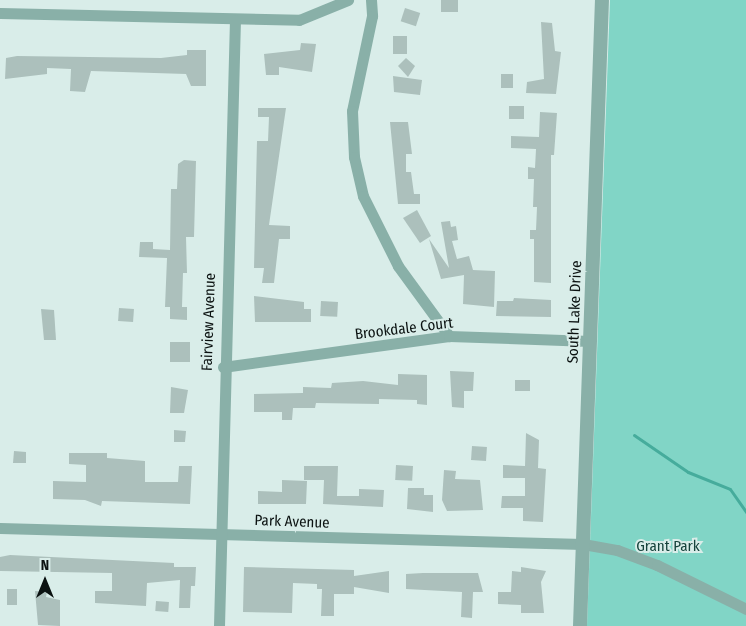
<!DOCTYPE html>
<html>
<head>
<meta charset="utf-8">
<style>
	body { margin:0 }
	#map { position:relative; width:746px; height:626px; overflow:hidden; background:#d9ede9; font-family:"Fira Sans Condensed",sans-serif }
	div>[style] { position:absolute }
	[style*='--x'] { left:calc(var(--x)*1px); top:calc(var(--y)*1px); width:calc(var(--w)*1px); rotate:calc(var(--a)*1deg) }
	.green>* { inset:0; background:#81d5c6 }
	.stream>* { height:3px; margin:-1.5px; padding:0 1.5px; transform-origin:1.5px; border-radius:1.5px; background:#46ac9c }
	.building>* { inset:0; background:#acc0bc; transform-origin:0 0 }
	.minor>* { height:11px; margin:-5.5px; padding:0 5.5px; transform-origin:5.5px; border-radius:5.5px; background:#89b0a8 }
	.tertiary>* { height:14px; margin:-7px; padding:0 7px; transform-origin:7px; border-radius:7px; background:#89b0a8 }
	span { translate:-50% -50%; white-space:nowrap; text-align:center; line-height:1.15; -webkit-text-stroke:4px #d9ede9; paint-order:stroke }
	.street-label { font-size:15px; color:#0b1211 }
	.park-label { font-size:15px; color:#16433c }
	.north { position:absolute; left:20px; top:556px; width:50px; height:50px; -webkit-text-stroke:4px #d9ede9; paint-order:stroke; rotate:0deg; font-size:14px; font-weight:700; line-height:20px; text-align:center; color:#0b1211 }
	.north::after { content:''; display:block; margin:auto; width:18px; height:22px; background:#0b1211; clip-path:polygon(50% 0,100% 100%,50% 72%,0 100%) }
</style>
</head>
<body>
<div id="map">
	<div class="green">
		<i style="clip-path:polygon(610px 0,746px 0,746px 626px,587px 626px)"></i>
	</div>
	<div class="stream">
		<i style="--x:634;--y:435;--w:65;--a:34.4"></i>
		<i style="--x:688;--y:472;--w:45;--a:22"></i>
		<i style="--x:730;--y:489;--w:28;--a:55"></i>
	</div>
	<div class="building">
		<i style="left:441px;top:0;width:17px;height:12px"></i>
		<i style="left:405px;top:8px;width:16px;height:14px;rotate:18deg"></i>
		<i style="clip-path:polygon(541px 22px,552px 23px,555px 51px,561px 52px,556px 94px,526px 93px,527px 82px,544px 79px)"></i>
		<i style="left:393px;top:36px;width:14px;height:18px"></i>
		<i style="clip-path:polygon(301px 43px,316px 44px,312px 72px,279px 67px,279px 75px,266px 75px,264px 54px,300px 50px)"></i>
		<i style="clip-path:polygon(187px 50px,206px 50px,206px 86px,191px 86px,186px 74px,91px 71px,85px 92px,70px 91px,71px 69px,47px 68px,47px 74px,5px 79px,6px 58px,17px 56px,161px 58px,187px 55px)"></i>
		<i style="clip-path:polygon(406px 58px,415px 66px,408px 77px,398px 66px)"></i>
		<i style="left:501px;top:74px;width:12px;height:14px"></i>
		<i style="clip-path:polygon(393px 76px,422px 80px,420px 95px,394px 92px)"></i>
		<i style="left:509px;top:106px;width:15px;height:13px"></i>
		<i style="clip-path:polygon(258px 108px,286px 108px,269px 225px,290px 226px,290px 239px,279px 239px,274px 283px,262px 283px,264px 268px,254px 268px,257px 141px,268px 141px,269px 117px,258px 117px)"></i>
		<i style="clip-path:polygon(540px 112px,557px 113px,554px 155px,551px 155px,551px 283px,534px 282px,534px 239px,530px 239px,530px 230px,536px 230px,537px 207px,533px 207px,534px 179px,528px 179px,528px 167px,535px 168px,536px 149px,511px 148px,511px 136px,539px 137px)"></i>
		<i style="clip-path:polygon(390px 122px,408px 122px,412px 154px,406px 154px,406px 172px,411px 172px,414px 194px,420px 194px,420px 204px,398px 204px)"></i>
		<i style="clip-path:polygon(184px 160px,196px 161px,194px 237px,186px 237px,187px 273px,183px 273px,182px 307px,187px 307px,187px 320px,170px 319px,170px 307px,165px 307px,167px 258px,139px 257px,140px 242px,153px 242px,153px 249px,170px 250px,171px 189px,177px 189px,178px 164px)"></i>
		<i style="clip-path:polygon(417px 210px,431px 236px,420px 243px,403px 218px)"></i>
		<i style="clip-path:polygon(450px 221px,451px 227px,456px 226px,458px 240px,452px 241px,457px 259px,469px 256px,473px 270px,495px 271px,494px 307px,463px 304px,464px 275px,441px 279px,429px 239px,449px 268px,441px 222px)"></i>
		<i style="clip-path:polygon(254px 296px,304px 302px,304px 309px,311px 309px,311px 322px,255px 322px)"></i>
		<i style="clip-path:polygon(514px 298px,551px 300px,551px 317px,496px 316px,497px 301px,513px 301px)"></i>
		<i style="left:321px;top:301px;width:17px;height:15px;rotate:3deg"></i>
		<i style="left:119px;top:308px;width:15px;height:13px;rotate:4deg"></i>
		<i style="clip-path:polygon(41px 309px,54px 310px,56px 340px,44px 340px)"></i>
		<i style="left:170px;top:342px;width:20px;height:20px"></i>
		<i style="clip-path:polygon(450px 371px,474px 372px,473px 391px,464px 391px,464px 408px,452px 407px)"></i>
		<i style="clip-path:polygon(398px 374px,427px 375px,427px 405px,417px 404px,417px 400px,379px 399px,379px 404px,316px 403px,315px 408px,293px 408px,292px 420px,282px 420px,282px 412px,254px 412px,254px 394px,303px 393px,303px 387px,331px 388px,332px 383px,363px 381px,398px 385px)"></i>
		<i style="left:515px;top:380px;width:15px;height:11px"></i>
		<i style="clip-path:polygon(171px 387px,188px 390px,184px 413px,170px 413px)"></i>
		<i style="clip-path:polygon(174px 430px,186px 431px,185px 442px,174px 442px)"></i>
		<i style="clip-path:polygon(526px 433px,539px 440px,538px 468px,546px 469px,543px 522px,523px 521px,523px 508px,501px 508px,502px 496px,525px 496px,525px 478px,503px 478px,503px 465px,525px 466px)"></i>
		<i style="left:472px;top:446px;width:15px;height:14px;rotate:4deg"></i>
		<i style="clip-path:polygon(14px 451px,26px 452px,26px 463px,13px 463px)"></i>
		<i style="clip-path:polygon(69px 453px,107px 453px,107px 458px,145px 461px,145px 482px,178px 482px,179px 466px,192px 466px,190px 504px,102px 501px,101px 506px,85px 500px,53px 499px,53px 481px,86px 482px,86px 465px,69px 464px)"></i>
		<i style="left:396px;top:465px;width:17px;height:15px;rotate:3deg"></i>
		<i style="clip-path:polygon(304px 466px,338px 466px,337px 496px,359px 496px,359px 489px,384px 490px,383px 507px,323px 504px,324px 480px,304px 480px)"></i>
		<i style="clip-path:polygon(444px 470px,456px 471px,455px 479px,480px 480px,483px 510px,447px 511px,442px 500px)"></i>
		<i style="clip-path:polygon(282px 480px,307px 481px,306px 504px,258px 504px,258px 491px,282px 492px)"></i>
		<i style="clip-path:polygon(408px 488px,424px 488px,424px 495px,433px 495px,433px 512px,407px 509px)"></i>
		<i style="clip-path:polygon(10px 555px,174px 563px,174px 567px,196px 567px,195px 586px,191px 586px,190px 608px,179px 608px,180px 580px,147px 583px,146px 606px,95px 603px,95px 591px,112px 591px,112px 573px,0 571px,0 557px)"></i>
		<i style="clip-path:polygon(244px 567px,354px 570px,354px 576px,389px 571px,389px 593px,354px 587px,354px 594px,334px 594px,334px 616px,321px 616px,322px 589px,317px 589px,317px 584px,293px 583px,292px 613px,243px 612px)"></i>
		<i style="clip-path:polygon(521px 567px,546px 571px,541px 582px,544px 613px,521px 613px,521px 605px,498px 604px,498px 592px,511px 592px,512px 571px,521px 572px)"></i>
		<i style="clip-path:polygon(423px 573px,478px 573px,483px 592px,473px 592px,472px 618px,461px 617px,462px 592px,406px 589px,406px 574px)"></i>
		<i style="left:7px;top:589px;width:10px;height:16px"></i>
		<i style="clip-path:polygon(35px 591px,47px 592px,46px 597px,60px 600px,60px 626px,38px 625px)"></i>
		<i style="left:156px;top:601px;width:13px;height:10px;rotate:4deg"></i>
	</div>
	<div class="minor">
		<i style="--x:371;--y:0;--w:16;--a:86"></i>
		<i style="--x:372;--y:16;--w:97;--a:101.9"></i>
		<i style="--x:352;--y:111;--w:46;--a:87.5"></i>
		<i style="--x:354;--y:157;--w:40;--a:77"></i>
		<i style="--x:363;--y:196;--w:78;--a:63.4"></i>
		<i style="--x:398;--y:266;--w:87;--a:53.9"></i>
		<i style="--x:0;--y:13;--w:299;--a:1.3"></i>
		<i style="--x:299;--y:20;--w:53;--a:-22.2"></i>
		<i style="--x:223;--y:367;--w:228;--a:-7.8"></i>
		<i style="--x:449;--y:336;--w:141;--a:2"></i>
		<i style="--x:0;--y:528;--w:583;--a:1.57"></i>
		<i style="--x:583;--y:544;--w:35;--a:10"></i>
		<i style="--x:617;--y:550;--w:43;--a:20.6"></i>
		<i style="--x:657;--y:565;--w:99;--a:26.3"></i>
		<i style="--x:219;--y:626;--w:606;--a:-88.49"></i>
	</div>
	<div class="tertiary">
		<i style="--x:580;--y:626;--w:626;--a:-87.99"></i>
	</div>
	<div class="street-label">
		<span style="left:575px;top:312px;rotate:-88deg">South Lake Drive</span>
		<span style="left:209px;top:322px;rotate:-88deg">Fairview Avenue</span>
		<span style="left:404px;top:329px;rotate:-7deg">Brookdale Court</span>
		<span style="left:292px;top:522px;rotate:2deg">Park Avenue</span>
	</div>
	<div class="park-label">
		<span style="left:668px;top:547px">Grant Park</span>
	</div>
	<div class="north">N</div>
</div>
</body>
</html>
